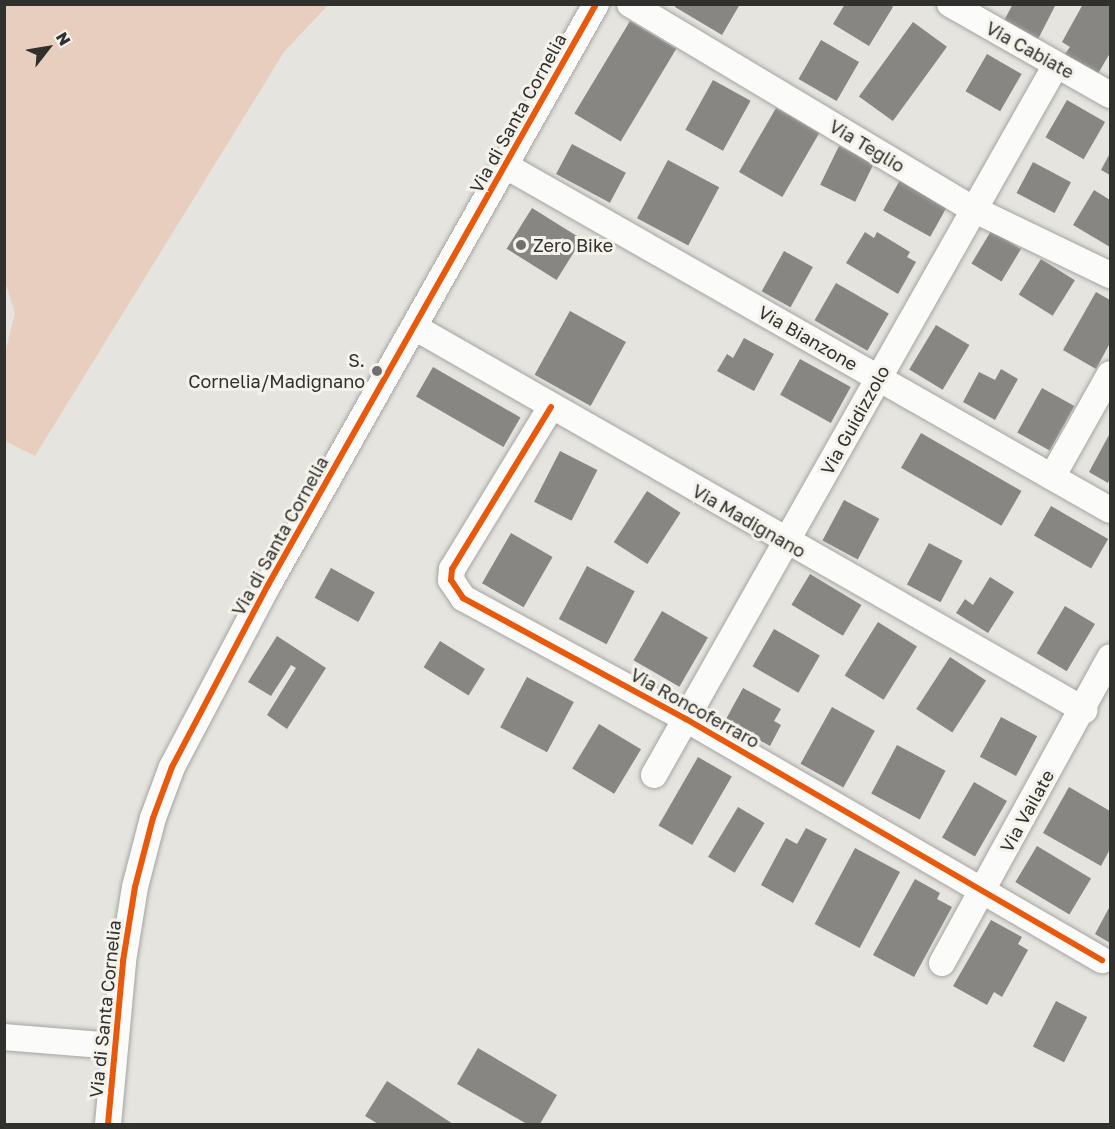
<!DOCTYPE html>
<html>
<head>
<meta charset="utf-8">
<style>
	body { margin:0 }
	#map { position:relative; width:1115px; height:1129px; overflow:hidden; background:#e5e4df; font-family:"Golos Text",sans-serif }
	div>[style] { position:absolute }
	[style*='--x'] { left:calc(var(--x)*1px); top:calc(var(--y)*1px); width:calc(var(--w)*1px); rotate:calc(var(--a)*1deg) }
	.green>* { inset:0; background:#e8cebf }
	.building>* { inset:0; background:#888683; transform-origin:0 0 }
	.roads { filter:drop-shadow(0 0 2px #a5a4a1) drop-shadow(0 0 2px #a5a4a1) }
	.minor>* { height:26px; margin:-13px; padding:0 13px; transform-origin:13px; border-radius:13px; background:#fbfbfa }
	.cycleway>* { height:6px; margin:-3px; padding:0 3px; transform-origin:3px; border-radius:3px; background:#e8590c }
	.dots>* { width:16px; height:16px; translate:-50% -50%; box-sizing:border-box; border:3px solid #f4f2ea; border-radius:50% }
	span { translate:-50% -50%; white-space:nowrap; text-align:center; line-height:1.15; -webkit-text-stroke:6px #f4f2ea; paint-order:stroke }
	.street-label { font-size:18px; color:#30302c }
	.poi-label { font-size:18px; color:#30302c }
	.left { translate:0 -50%; text-align:left }
	.right { translate:-100% -50%; text-align:right }
	.frame { position:absolute; inset:0; border:6px solid #30302c; pointer-events:none }
	.north { position:absolute; left:18px; top:18px; width:60px; height:60px; -webkit-text-stroke:4px #f4f2ea; paint-order:stroke; rotate:59deg; font-size:16px; font-weight:700; line-height:24px; text-align:center; color:#30302c }
	.north::after { content:''; display:block; margin:auto; width:21px; height:27px; background:#30302c; clip-path:polygon(50% 0,100% 100%,50% 72%,0 100%) }
</style>
</head>
<body>
<div id="map">
	<div class="green">
		<i style="clip-path:polygon(4px 5px,328px 5px,284px 52px,35px 456px,5px 441px,5px 353px,15px 313px,4px 278px)"></i>
	</div>
	<div class="building">
		<i style="clip-path:polygon(676px 4px,740px 4px,722px 35px,675px 7px)"></i>
		<i style="clip-path:polygon(845px 4px,889px 4px,893px 7px,869px 46px,833px 24px)"></i>
		<i style="clip-path:polygon(1013px 4px,1056px 4px,1036px 43px,1002px 24px)"></i>
		<i style="clip-path:polygon(1083px 4px,1110px 4px,1110px 53px,1096px 77px,1062px 58px,1070px 47px,1062px 42px)"></i>
		<i style="left:630px;top:21px;width:54px;height:108px;rotate:31deg"></i>
		<i style="left:913px;top:22px;width:42px;height:92px;rotate:36deg"></i>
		<i style="left:821px;top:40px;width:44px;height:45px;rotate:30deg"></i>
		<i style="left:987px;top:54px;width:40px;height:43px;rotate:30deg"></i>
		<i style="left:713px;top:80px;width:43px;height:57px;rotate:29deg"></i>
		<i style="left:1067px;top:100px;width:44px;height:43px;rotate:30deg"></i>
		<i style="left:776px;top:108px;width:50px;height:74px;rotate:30deg"></i>
		<i style="left:572px;top:144px;width:61px;height:34px;rotate:28deg"></i>
		<i style="left:839px;top:146px;width:39px;height:43px;rotate:26deg"></i>
		<i style="clip-path:polygon(1110px 153px,1110px 175px,1101px 170px)"></i>
		<i style="left:668px;top:160px;width:58px;height:66px;rotate:28deg"></i>
		<i style="left:1033px;top:162px;width:43px;height:35px;rotate:28deg"></i>
		<i style="left:900px;top:180px;width:54px;height:35px;rotate:29deg"></i>
		<i style="clip-path:polygon(1094px 190px,1110px 200px,1110px 247px,1073px 225px)"></i>
		<i style="left:532px;top:208px;width:59px;height:48px;rotate:32deg"></i>
		<i style="left:991px;top:231px;width:35px;height:38px;rotate:31deg"></i>
		<i style="clip-path:polygon(865px 232px,874px 238px,877px 232px,910px 252px,907px 257px,916px 262px,898px 294px,846px 263px)"></i>
		<i style="left:784px;top:251px;width:33px;height:46px;rotate:29deg"></i>
		<i style="left:1041px;top:259px;width:40px;height:42px;rotate:32deg"></i>
		<i style="left:836px;top:283px;width:61px;height:43px;rotate:30deg"></i>
		<i style="clip-path:polygon(1096px 292px,1110px 300px,1110px 343px,1096px 369px,1063px 350px)"></i>
		<i style="left:570px;top:311px;width:64px;height:73px;rotate:29deg"></i>
		<i style="left:936px;top:325px;width:39px;height:52px;rotate:31deg"></i>
		<i style="clip-path:polygon(744px 338px,774px 354px,754px 391px,717px 371px,727px 354px,733px 358px)"></i>
		<i style="left:800px;top:359px;width:58px;height:41px;rotate:29deg"></i>
		<i style="left:433px;top:367px;width:101px;height:34px;rotate:30deg"></i>
		<i style="clip-path:polygon(1001px 369px,1018px 379px,995px 420px,963px 402px,979px 372px,995px 380px)"></i>
		<i style="left:1042px;top:388px;width:37px;height:51px;rotate:29deg"></i>
		<i style="left:921px;top:433px;width:116px;height:40px;rotate:30deg"></i>
		<i style="clip-path:polygon(1110px 433px,1110px 478px,1108px 483px,1089px 472px)"></i>
		<i style="left:560px;top:451px;width:42px;height:57px;rotate:27deg"></i>
		<i style="left:647px;top:491px;width:40px;height:61px;rotate:33deg"></i>
		<i style="left:844px;top:500px;width:40px;height:46px;rotate:28deg"></i>
		<i style="left:1051px;top:506px;width:66px;height:34px;rotate:30deg"></i>
		<i style="left:511px;top:533px;width:48px;height:58px;rotate:30deg"></i>
		<i style="left:929px;top:543px;width:38px;height:47px;rotate:28deg"></i>
		<i style="left:587px;top:566px;width:54px;height:60px;rotate:28deg"></i>
		<i style="left:331px;top:568px;width:50px;height:34px;rotate:29deg"></i>
		<i style="left:810px;top:574px;width:60px;height:36px;rotate:31deg"></i>
		<i style="clip-path:polygon(990px 577px,1014px 592px,988px 633px,956px 613px,965px 599px,973px 605px)"></i>
		<i style="left:1065px;top:606px;width:35px;height:55px;rotate:31deg"></i>
		<i style="left:662px;top:611px;width:53px;height:57px;rotate:30deg"></i>
		<i style="left:878px;top:622px;width:46px;height:63px;rotate:32deg"></i>
		<i style="left:774px;top:629px;width:53px;height:43px;rotate:30deg"></i>
		<i style="clip-path:polygon(277px 636px,326px 668px,287px 729px,267px 715px,296px 668px,291px 665px,271px 696px,248px 682px)"></i>
		<i style="left:440px;top:641px;width:53px;height:31px;rotate:32deg"></i>
		<i style="left:950px;top:657px;width:43px;height:62px;rotate:33deg"></i>
		<i style="left:527px;top:677px;width:53px;height:57px;rotate:28deg"></i>
		<i style="clip-path:polygon(743px 688px,781px 709px,774px 721px,781px 725px,770px 746px,725px 721px)"></i>
		<i style="left:832px;top:707px;width:49px;height:65px;rotate:29deg"></i>
		<i style="left:1001px;top:717px;width:41px;height:45px;rotate:28deg"></i>
		<i style="left:599px;top:724px;width:49px;height:52px;rotate:31deg"></i>
		<i style="left:897px;top:745px;width:55px;height:55px;rotate:28deg"></i>
		<i style="left:698px;top:757px;width:39px;height:79px;rotate:30deg"></i>
		<i style="left:974px;top:782px;width:38px;height:64px;rotate:30deg"></i>
		<i style="clip-path:polygon(1069px 787px,1110px 811px,1110px 849px,1101px 866px,1043px 833px)"></i>
		<i style="left:738px;top:807px;width:31px;height:58px;rotate:31deg"></i>
		<i style="clip-path:polygon(806px 828px,827px 839px,793px 903px,761px 885px,786px 838px,797px 844px)"></i>
		<i style="left:1037px;top:846px;width:63px;height:42px;rotate:31deg"></i>
		<i style="left:855px;top:848px;width:51px;height:86px;rotate:28deg"></i>
		<i style="clip-path:polygon(915px 879px,940px 893px,937px 899px,952px 907px,914px 977px,873px 955px)"></i>
		<i style="clip-path:polygon(1110px 906px,1110px 943px,1095px 934px)"></i>
		<i style="clip-path:polygon(991px 920px,1022px 937px,1018px 944px,1028px 950px,1002px 997px,994px 992px,987px 1005px,953px 986px)"></i>
		<i style="left:1056px;top:1001px;width:35px;height:51px;rotate:27deg"></i>
		<i style="clip-path:polygon(478px 1048px,557px 1095px,540px 1124px,527px 1124px,457px 1084px)"></i>
		<i style="clip-path:polygon(387px 1081px,453px 1124px,378px 1124px,365px 1116px)"></i>
	</div>
	<div class="roads">
		<div class="minor">
			<i style="--x:630;--y:4;--w:400;--a:30.9"></i>
			<i style="--x:973;--y:209;--w:152;--a:25.7"></i>
			<i style="--x:950;--y:4;--w:184;--a:29.6"></i>
			<i style="--x:506;--y:166;--w:695;--a:29.66"></i>
			<i style="--x:416;--y:328;--w:770;--a:29.76"></i>
			<i style="--x:551;--y:407;--w:190;--a:121.4"></i>
			<i style="--x:452;--y:569;--w:11;--a:95"></i>
			<i style="--x:451;--y:580;--w:22;--a:56"></i>
			<i style="--x:463;--y:598;--w:254;--a:28.5"></i>
			<i style="--x:686;--y:719;--w:481;--a:30.1"></i>
			<i style="--x:1052;--y:477;--w:118;--a:-60.6"></i>
			<i style="--x:654;--y:775;--w:816;--a:-60.48"></i>
			<i style="--x:942;--y:963;--w:349;--a:-61.2"></i>
			<i style="--x:4;--y:1037;--w:110;--a:4.7"></i>
			<i style="--x:108;--y:1124;--w:164;--a:-84.7"></i>
			<i style="--x:123;--y:961;--w:75;--a:-80.8"></i>
			<i style="--x:135;--y:887;--w:71;--a:-75.4"></i>
			<i style="--x:153;--y:818;--w:54;--a:-69.6"></i>
			<i style="--x:172;--y:767;--w:206;--a:-62.2"></i>
			<i style="--x:268;--y:585;--w:667;--a:-60.55"></i>
		</div>
	</div>
	<div class="cycleway">
		<i style="--x:551;--y:407;--w:190;--a:121.4"></i>
		<i style="--x:452;--y:569;--w:11;--a:95"></i>
		<i style="--x:451;--y:580;--w:22;--a:56"></i>
		<i style="--x:463;--y:598;--w:254;--a:28.5"></i>
		<i style="--x:686;--y:719;--w:481;--a:30.1"></i>
		<i style="--x:108;--y:1124;--w:164;--a:-84.7"></i>
		<i style="--x:123;--y:961;--w:75;--a:-80.8"></i>
		<i style="--x:135;--y:887;--w:71;--a:-75.4"></i>
		<i style="--x:153;--y:818;--w:54;--a:-69.6"></i>
		<i style="--x:172;--y:767;--w:206;--a:-62.2"></i>
		<i style="--x:268;--y:585;--w:667;--a:-60.55"></i>
	</div>
	<div class="dots">
		<i style="left:521px;top:245px;background:#6f6f6b"></i>
		<i style="left:377px;top:371px;background:#6f6f6b"></i>
	</div>
	<div class="street-label">
		<span style="left:1030px;top:50px;rotate:29deg">Via Cabiate</span>
		<span style="left:518px;top:113px;rotate:-61deg">Via di Santa Cornelia</span>
		<span style="left:867px;top:146px;rotate:31deg">Via Teglio</span>
		<span style="left:808px;top:338px;rotate:30deg">Via Bianzone</span>
		<span style="left:855px;top:420px;rotate:-61deg">Via Guidizzolo</span>
		<span style="left:749px;top:521px;rotate:30deg">Via Madignano</span>
		<span style="left:280px;top:536px;rotate:-61deg">Via di Santa Cornelia</span>
		<span style="left:695px;top:708px;rotate:29deg">Via Roncoferraro</span>
		<span style="left:1027px;top:811px;rotate:-61deg">Via Vailate</span>
		<span style="left:105px;top:1009px;rotate:-84deg">Via di Santa Cornelia</span>
	</div>
	<div class="poi-label">
		<span class="left" style="left:533px;top:245px">Zero Bike</span>
		<span class="right" style="left:365px;top:371px">S.<br>Cornelia/Madignano</span>
	</div>
	<div class="frame"></div>
	<div class="north">N</div>
</div>
</body>
</html>
